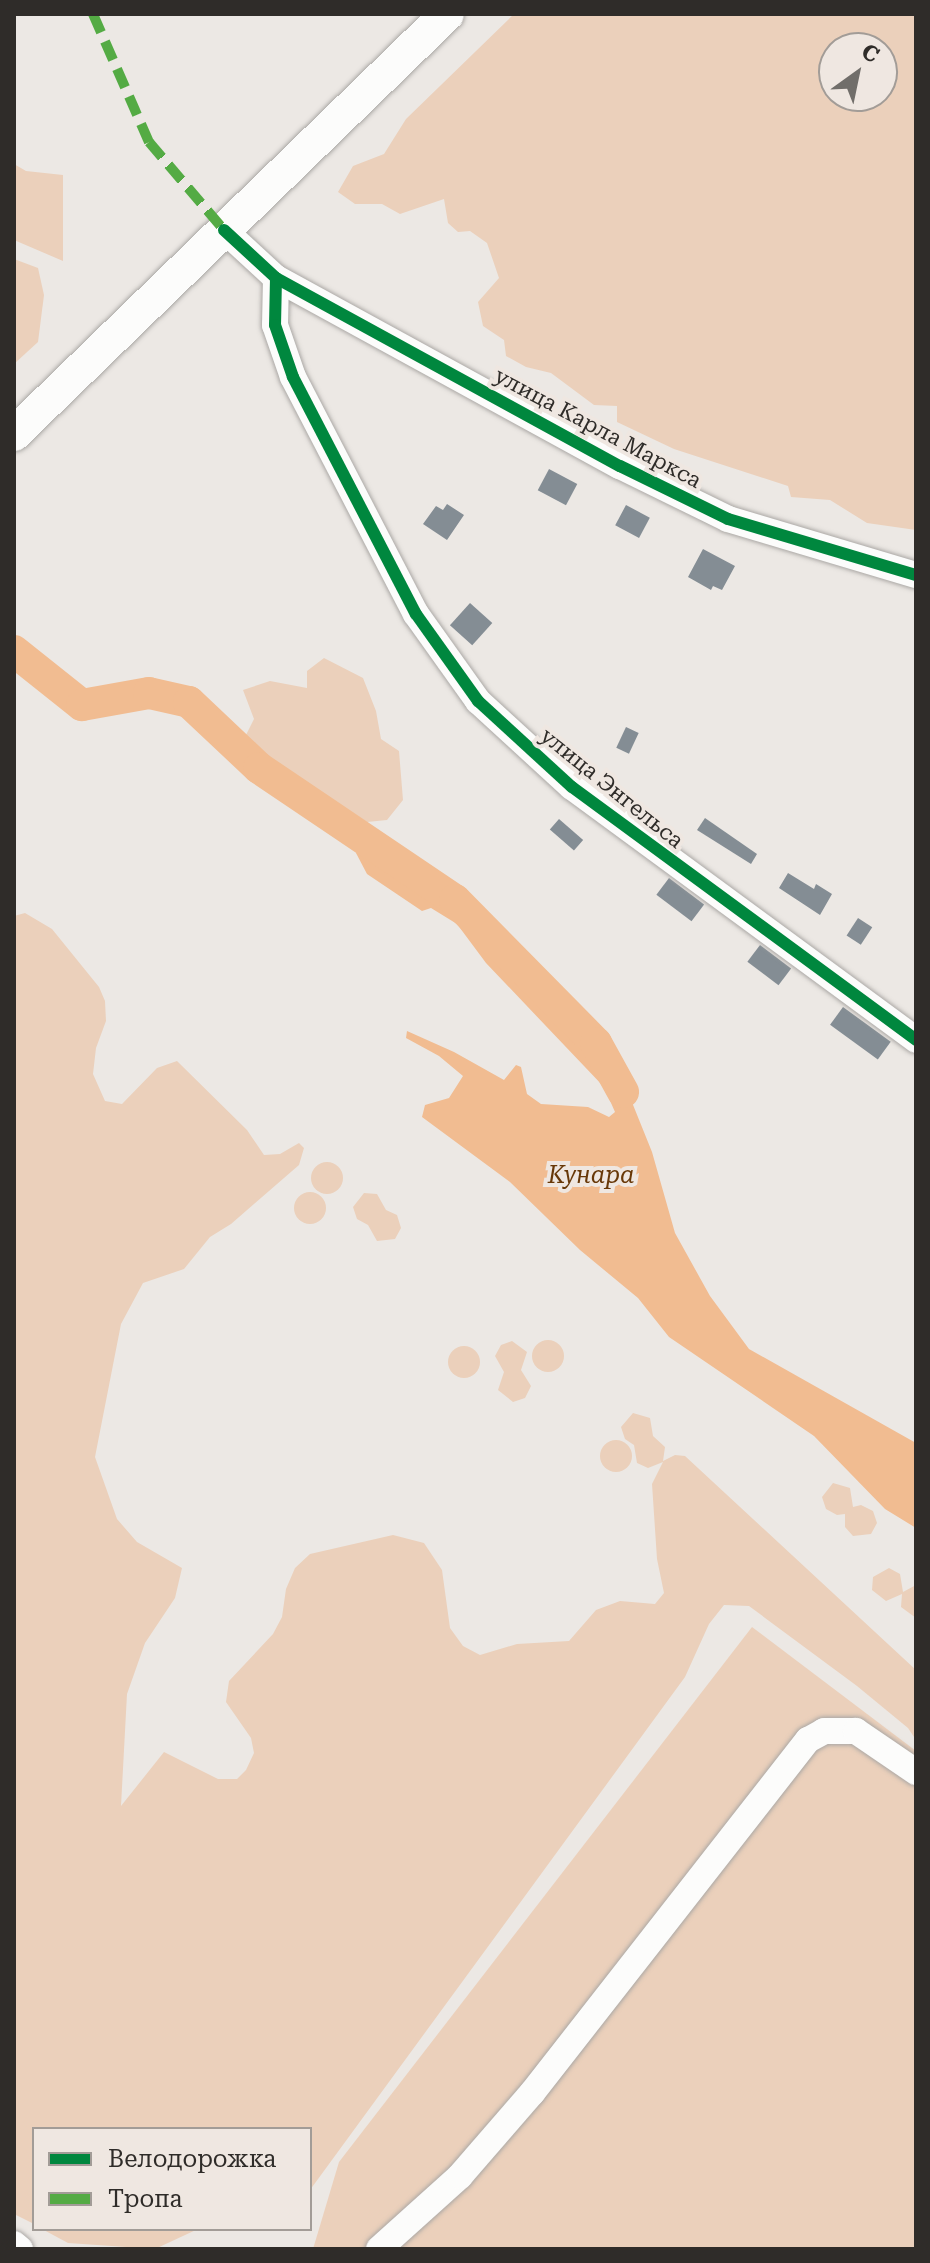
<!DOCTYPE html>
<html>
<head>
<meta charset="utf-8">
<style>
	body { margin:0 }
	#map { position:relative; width:930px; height:2263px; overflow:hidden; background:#ece8e4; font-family:"Roboto Serif",serif }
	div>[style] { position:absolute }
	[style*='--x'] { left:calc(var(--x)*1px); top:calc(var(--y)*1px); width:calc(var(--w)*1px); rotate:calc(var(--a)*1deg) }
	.green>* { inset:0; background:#ebd0bb }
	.round { border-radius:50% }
	.water>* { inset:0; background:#f1bc91 }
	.river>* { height:32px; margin:-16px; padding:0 16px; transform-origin:16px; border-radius:16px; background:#f1bc91 }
	.building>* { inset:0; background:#848d94; transform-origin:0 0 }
	.roads { filter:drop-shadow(0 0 2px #aba8a5) drop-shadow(0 0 2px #aba8a5) }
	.minor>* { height:26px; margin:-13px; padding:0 13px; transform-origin:13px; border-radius:13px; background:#fcfcfb }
	.major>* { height:34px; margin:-17px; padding:0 17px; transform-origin:17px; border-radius:17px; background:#fcfcfb }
	.quiet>* { height:10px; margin-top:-5px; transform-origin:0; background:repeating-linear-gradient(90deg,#54ab44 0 20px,transparent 0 30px) }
	.cycleway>* { height:12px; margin:-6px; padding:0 6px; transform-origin:6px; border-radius:6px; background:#00873e }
	span { translate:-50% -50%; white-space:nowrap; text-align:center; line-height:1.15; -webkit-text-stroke:8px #efe7e1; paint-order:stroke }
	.street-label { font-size:22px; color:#2f2c29 }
	.water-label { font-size:24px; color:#683808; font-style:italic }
	.frame { position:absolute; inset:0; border:16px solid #2f2c29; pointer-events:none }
	.legend { position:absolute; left:32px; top:2127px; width:280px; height:104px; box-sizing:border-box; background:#efe7e1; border:2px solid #a29c97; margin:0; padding:10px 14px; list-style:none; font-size:24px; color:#2f2c29 }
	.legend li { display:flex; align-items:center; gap:16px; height:40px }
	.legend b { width:40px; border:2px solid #a29c97 }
	.north { position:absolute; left:818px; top:32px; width:80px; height:80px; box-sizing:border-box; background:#efe7e1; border:2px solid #a29c97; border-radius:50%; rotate:33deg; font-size:22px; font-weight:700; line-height:32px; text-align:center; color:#2f2c29 }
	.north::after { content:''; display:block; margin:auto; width:28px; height:36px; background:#716e6a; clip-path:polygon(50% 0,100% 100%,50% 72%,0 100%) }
</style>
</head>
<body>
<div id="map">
	<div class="green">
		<i style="clip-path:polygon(evenodd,514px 14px,916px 14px,916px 530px,867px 523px,830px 500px,791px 497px,788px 486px,674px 449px,617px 422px,617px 406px,594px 405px,551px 373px,526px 367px,506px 356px,504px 340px,483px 326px,478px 302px,499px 278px,487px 243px,470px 231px,458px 232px,448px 223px,444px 199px,400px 214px,382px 204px,355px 204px,338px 192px,353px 166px,384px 154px,406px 119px,514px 14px,834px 48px,882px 48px,882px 96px,834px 96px,834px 48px)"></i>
		<i style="clip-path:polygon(14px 164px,26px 171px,63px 175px,63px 261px,14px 240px)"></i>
		<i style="clip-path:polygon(14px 259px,38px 268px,44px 295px,38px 342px,14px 364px)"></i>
		<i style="clip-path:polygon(324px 658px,363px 678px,376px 711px,381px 739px,399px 751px,403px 800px,387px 820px,367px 822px,243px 741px,254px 719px,243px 690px,270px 681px,307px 688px,307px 671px)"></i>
		<i style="clip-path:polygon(25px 913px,52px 929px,99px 987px,105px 1001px,106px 1021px,96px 1048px,93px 1074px,105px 1101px,122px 1104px,157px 1068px,177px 1061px,247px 1130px,264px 1155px,280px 1154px,299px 1143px,304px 1148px,299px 1165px,231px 1224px,210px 1237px,184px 1269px,143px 1283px,121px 1324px,95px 1457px,117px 1519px,137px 1542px,182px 1568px,175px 1598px,145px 1643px,127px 1694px,121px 1806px,164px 1752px,218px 1779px,237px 1779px,246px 1770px,254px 1753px,251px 1738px,226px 1702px,229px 1681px,273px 1634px,282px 1617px,286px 1589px,295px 1568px,310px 1554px,393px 1535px,424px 1543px,442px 1570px,450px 1628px,463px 1646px,480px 1655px,517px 1644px,569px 1641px,596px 1610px,620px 1601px,655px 1604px,664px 1593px,657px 1559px,652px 1484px,663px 1462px,648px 1468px,637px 1463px,634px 1445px,625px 1439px,621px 1427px,633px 1413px,650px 1418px,653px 1436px,665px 1447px,663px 1461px,675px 1455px,685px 1456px,916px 1670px,916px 1740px,908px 1728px,857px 1686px,749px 1606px,724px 1605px,709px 1624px,685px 1677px,310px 2190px,310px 2129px,34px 2129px,34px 2224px,14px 2214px,14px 916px)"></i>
		<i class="round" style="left:311px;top:1162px;width:32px;height:32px"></i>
		<i class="round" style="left:294px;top:1192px;width:32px;height:32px"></i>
		<i style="clip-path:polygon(364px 1193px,377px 1194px,386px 1210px,397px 1215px,401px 1228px,395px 1239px,377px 1241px,368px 1225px,357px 1219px,353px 1207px)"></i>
		<i class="round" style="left:532px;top:1340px;width:32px;height:32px"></i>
		<i style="clip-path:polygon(512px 1341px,527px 1352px,521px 1370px,531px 1386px,525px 1398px,513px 1402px,498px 1390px,504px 1372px,495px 1356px,501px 1345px)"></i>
		<i class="round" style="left:448px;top:1346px;width:32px;height:32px"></i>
		<i class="round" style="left:600px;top:1440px;width:32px;height:32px"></i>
		<i style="clip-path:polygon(833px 1483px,850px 1488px,853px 1507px,861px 1505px,873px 1511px,877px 1523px,871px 1534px,853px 1536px,845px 1527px,845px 1514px,837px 1515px,826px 1509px,822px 1497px)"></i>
		<i style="clip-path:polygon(889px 1568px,900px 1574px,903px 1592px,916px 1585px,916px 1618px,901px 1607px,902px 1594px,886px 1601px,872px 1590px,873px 1577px)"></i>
		<i style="clip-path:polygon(752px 1627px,916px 1751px,916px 2249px,313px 2249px,339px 2162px)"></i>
		<i style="clip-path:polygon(42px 2229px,198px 2229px,155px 2249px,68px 2243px)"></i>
	</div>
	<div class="water">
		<i style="clip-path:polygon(373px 837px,391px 857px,471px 913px,489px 935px,543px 983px,621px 1075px,652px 1152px,675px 1233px,710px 1296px,749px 1349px,916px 1443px,916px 1528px,885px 1509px,814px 1436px,669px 1337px,638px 1298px,580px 1250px,510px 1182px,422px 1117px,425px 1105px,449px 1098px,463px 1076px,439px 1056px,406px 1038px,407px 1031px,454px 1052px,504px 1080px,516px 1065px,521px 1067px,527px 1094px,541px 1104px,588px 1107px,609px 1117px,615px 1112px,604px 1087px,486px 963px,457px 924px,431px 908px,422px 911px,367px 874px,356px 853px)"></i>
	</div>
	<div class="river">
		<i style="--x:14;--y:651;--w:87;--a:38.5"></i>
		<i style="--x:82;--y:705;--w:68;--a:-10.2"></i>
		<i style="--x:149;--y:693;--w:41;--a:12.7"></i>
		<i style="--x:189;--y:702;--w:96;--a:43.3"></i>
		<i style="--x:259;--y:768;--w:236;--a:34"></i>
		<i style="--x:455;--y:900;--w:201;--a:45.4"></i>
		<i style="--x:596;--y:1043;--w:56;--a:61.1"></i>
	</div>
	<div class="building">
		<i style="left:549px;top:469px;width:32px;height:24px;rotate:28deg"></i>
		<i style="clip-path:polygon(447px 504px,464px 515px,447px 540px,423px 524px,436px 506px,443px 510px)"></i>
		<i style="left:626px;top:505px;width:27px;height:23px;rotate:28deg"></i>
		<i style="clip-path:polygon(703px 549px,735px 566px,722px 590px,713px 586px,711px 590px,688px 577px)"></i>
		<i style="left:470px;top:603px;width:30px;height:30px;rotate:42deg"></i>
		<i style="left:626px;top:727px;width:14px;height:23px;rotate:25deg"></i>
		<i style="clip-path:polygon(705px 818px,757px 854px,751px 864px,697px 830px)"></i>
		<i style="left:559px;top:819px;width:32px;height:14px;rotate:41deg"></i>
		<i style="clip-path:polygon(788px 873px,814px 889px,816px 884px,832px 894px,820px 915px,779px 888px)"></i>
		<i style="left:669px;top:878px;width:44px;height:21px;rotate:37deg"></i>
		<i style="left:858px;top:918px;width:17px;height:21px;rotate:33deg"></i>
		<i style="left:760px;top:945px;width:39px;height:21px;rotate:37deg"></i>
		<i style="left:843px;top:1007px;width:59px;height:22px;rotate:36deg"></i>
	</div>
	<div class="roads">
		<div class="minor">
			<i style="--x:224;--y:230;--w:71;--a:42.7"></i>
			<i style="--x:276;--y:278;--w:392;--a:28.7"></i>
			<i style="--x:620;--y:466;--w:120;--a:26.1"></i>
			<i style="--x:728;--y:519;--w:196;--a:16.6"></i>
			<i style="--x:276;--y:278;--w:47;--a:91.2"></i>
			<i style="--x:275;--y:325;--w:55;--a:70.9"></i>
			<i style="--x:293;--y:377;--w:267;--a:62.6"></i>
			<i style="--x:416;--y:614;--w:107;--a:54.5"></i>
			<i style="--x:478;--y:701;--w:127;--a:42.5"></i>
			<i style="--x:572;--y:787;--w:427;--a:36.3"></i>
			<i style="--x:14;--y:2244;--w:8;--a:40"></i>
			<i style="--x:379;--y:2249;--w:109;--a:-42"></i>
			<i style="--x:460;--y:2176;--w:110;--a:-49.1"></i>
			<i style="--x:532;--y:2093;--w:448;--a:-52"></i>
			<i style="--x:808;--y:1740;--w:18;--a:-29"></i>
			<i style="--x:824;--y:1731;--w:32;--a:0"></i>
			<i style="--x:856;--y:1731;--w:73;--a:34.3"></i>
		</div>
		<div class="major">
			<i style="--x:14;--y:434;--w:603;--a:-44.13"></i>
		</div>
	</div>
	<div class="quiet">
		<i style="--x:93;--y:14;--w:140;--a:66.4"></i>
		<i style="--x:149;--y:142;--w:116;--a:49.6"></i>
	</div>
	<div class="cycleway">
		<i style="--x:224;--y:230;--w:71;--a:42.7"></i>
		<i style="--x:276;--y:278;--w:392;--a:28.7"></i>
		<i style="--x:620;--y:466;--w:120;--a:26.1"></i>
		<i style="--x:728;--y:519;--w:196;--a:16.6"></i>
		<i style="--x:276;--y:278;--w:47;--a:91.2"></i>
		<i style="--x:275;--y:325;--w:55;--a:70.9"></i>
		<i style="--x:293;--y:377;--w:267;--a:62.6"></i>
		<i style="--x:416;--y:614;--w:107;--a:54.5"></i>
		<i style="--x:478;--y:701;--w:127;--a:42.5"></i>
		<i style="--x:572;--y:787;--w:427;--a:36.3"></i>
	</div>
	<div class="street-label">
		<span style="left:598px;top:428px;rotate:28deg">улица Карла Маркса</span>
		<span style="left:612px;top:788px;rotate:39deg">улица Энгельса</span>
	</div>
	<div class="water-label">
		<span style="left:591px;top:1176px">Кунара</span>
	</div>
	<div class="frame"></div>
	<ul class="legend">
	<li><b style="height:10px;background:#00873e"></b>Велодорожка</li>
	<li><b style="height:10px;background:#54ab44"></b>Тропа</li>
	</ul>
	<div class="north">С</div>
</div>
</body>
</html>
